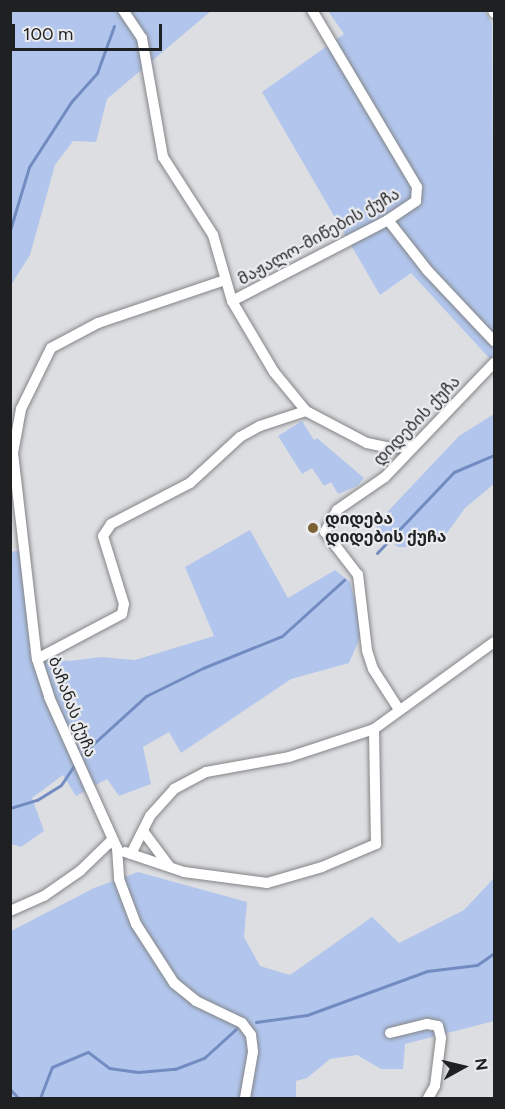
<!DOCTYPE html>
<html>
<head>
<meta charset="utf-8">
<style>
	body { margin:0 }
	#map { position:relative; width:505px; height:1109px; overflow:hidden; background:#dddee1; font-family:Figtree,"Noto Sans Georgian",sans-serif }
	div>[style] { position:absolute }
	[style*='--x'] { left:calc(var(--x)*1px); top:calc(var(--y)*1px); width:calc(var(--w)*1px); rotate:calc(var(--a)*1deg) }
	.green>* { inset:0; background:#b2c6ed }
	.stream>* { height:3px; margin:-1.5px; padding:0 1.5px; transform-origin:1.5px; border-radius:1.5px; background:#728cc2 }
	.roads { filter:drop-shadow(0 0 2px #838588) drop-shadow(0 0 2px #838588) }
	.minor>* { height:10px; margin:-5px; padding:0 5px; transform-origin:5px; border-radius:5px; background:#fff }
	.dots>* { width:16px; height:16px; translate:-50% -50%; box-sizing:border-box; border:3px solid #eaebef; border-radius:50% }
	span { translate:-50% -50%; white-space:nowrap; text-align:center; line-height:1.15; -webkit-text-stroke:4.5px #eaebef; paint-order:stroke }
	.street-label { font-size:16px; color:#1f2021 }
	.poi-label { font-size:16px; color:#1f2021; font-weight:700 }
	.left { translate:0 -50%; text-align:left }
	.frame { position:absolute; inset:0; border:12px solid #1f2021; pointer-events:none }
	.north { position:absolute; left:433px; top:1037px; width:60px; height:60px; -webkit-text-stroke:4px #eaebef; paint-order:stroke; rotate:82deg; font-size:16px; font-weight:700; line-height:24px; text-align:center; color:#1f2021 }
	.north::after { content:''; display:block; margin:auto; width:21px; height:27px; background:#1f2021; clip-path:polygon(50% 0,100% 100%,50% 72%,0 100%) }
	.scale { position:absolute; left:12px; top:24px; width:150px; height:27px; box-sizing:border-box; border:3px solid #1f2021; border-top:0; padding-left:8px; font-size:18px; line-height:21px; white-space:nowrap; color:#1f2021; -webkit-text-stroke:4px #eaebef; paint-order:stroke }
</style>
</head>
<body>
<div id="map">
	<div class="green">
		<i style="clip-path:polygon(11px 11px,211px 11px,107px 99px,96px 142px,73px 141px,55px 165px,30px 255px,11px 285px)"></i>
		<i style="clip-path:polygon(328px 11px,484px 11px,492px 23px,494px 356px,491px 360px,411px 273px,380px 295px,262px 92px,344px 34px)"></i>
		<i style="clip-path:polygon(494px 414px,494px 484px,465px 508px,447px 533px,418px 547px,398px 547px,375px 525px,459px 436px)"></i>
		<i style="clip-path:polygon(302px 421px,314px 440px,317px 438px,364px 478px,357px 486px,338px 494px,331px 482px,324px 486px,312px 468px,302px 474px,278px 436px)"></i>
		<i style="clip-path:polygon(250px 530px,288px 598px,335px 570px,350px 582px,363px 631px,349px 663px,291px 679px,181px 753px,169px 732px,143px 747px,151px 784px,119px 796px,107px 779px,76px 796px,63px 775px,32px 798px,44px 831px,21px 847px,11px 844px,10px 552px,24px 550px,27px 626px,32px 656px,70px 661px,101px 657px,135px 660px,214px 636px,185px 567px)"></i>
		<i style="clip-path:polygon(138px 872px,247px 902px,244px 937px,260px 966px,290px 975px,372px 917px,399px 943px,464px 910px,494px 878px,494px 1021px,405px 1044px,403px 1069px,381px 1069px,357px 1055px,330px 1059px,307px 1078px,296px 1081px,296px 1098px,11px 1098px,11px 931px,94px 888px)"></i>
	</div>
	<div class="stream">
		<i style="--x:10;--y:230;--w:66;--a:-73.2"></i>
		<i style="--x:29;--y:167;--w:77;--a:-57.1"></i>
		<i style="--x:71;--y:102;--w:39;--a:-48"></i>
		<i style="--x:97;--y:73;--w:50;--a:-70.1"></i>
		<i style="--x:377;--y:553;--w:112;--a:-46.5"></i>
		<i style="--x:454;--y:472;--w:43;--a:-23"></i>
		<i style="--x:80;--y:756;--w:89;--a:-42.3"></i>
		<i style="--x:146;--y:696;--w:64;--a:-26.2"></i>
		<i style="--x:203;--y:668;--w:85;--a:-22.1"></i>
		<i style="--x:282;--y:636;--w:84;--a:-42.1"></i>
		<i style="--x:10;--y:808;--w:28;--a:-17"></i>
		<i style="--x:37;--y:800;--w:28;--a:-32"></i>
		<i style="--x:61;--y:785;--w:25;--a:-56"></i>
		<i style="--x:256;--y:1022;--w:51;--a:-7.8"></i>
		<i style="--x:307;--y:1015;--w:128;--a:-20.1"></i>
		<i style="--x:427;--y:971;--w:50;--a:-6.8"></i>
		<i style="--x:477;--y:965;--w:21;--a:-35"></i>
		<i style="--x:10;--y:1089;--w:12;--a:48"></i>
		<i style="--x:40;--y:1098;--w:33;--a:-69"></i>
		<i style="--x:52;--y:1067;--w:39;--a:-23"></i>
		<i style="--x:88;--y:1052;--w:26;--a:37"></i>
		<i style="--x:109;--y:1068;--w:29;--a:8"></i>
		<i style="--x:138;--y:1072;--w:37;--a:-5"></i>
		<i style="--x:175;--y:1069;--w:31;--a:-21"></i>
		<i style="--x:204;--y:1058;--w:43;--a:-42.2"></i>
	</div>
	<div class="roads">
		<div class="minor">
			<i style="--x:123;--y:10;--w:34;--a:56"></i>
			<i style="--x:142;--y:38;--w:121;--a:80"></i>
			<i style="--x:163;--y:157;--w:93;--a:57.3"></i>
			<i style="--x:213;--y:235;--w:69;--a:73.9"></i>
			<i style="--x:232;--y:301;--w:82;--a:59.4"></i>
			<i style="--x:274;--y:372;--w:50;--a:50.6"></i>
			<i style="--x:306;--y:411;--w:69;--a:27.7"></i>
			<i style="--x:367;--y:443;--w:24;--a:12"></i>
			<i style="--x:390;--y:448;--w:22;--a:-5"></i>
			<i style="--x:493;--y:10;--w:3;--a:72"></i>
			<i style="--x:388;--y:220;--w:63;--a:52"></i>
			<i style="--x:427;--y:270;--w:98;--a:46.7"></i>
			<i style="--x:225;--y:280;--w:134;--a:161.3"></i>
			<i style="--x:98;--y:323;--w:53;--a:152"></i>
			<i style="--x:51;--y:348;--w:68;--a:116.2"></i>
			<i style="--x:21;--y:409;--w:45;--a:100.3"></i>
			<i style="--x:13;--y:453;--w:207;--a:83.4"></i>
			<i style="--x:37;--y:659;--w:40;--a:72"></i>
			<i style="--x:49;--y:697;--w:166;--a:65.8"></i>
			<i style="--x:117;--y:848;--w:31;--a:86"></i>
			<i style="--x:119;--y:879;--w:48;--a:69.3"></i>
			<i style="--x:136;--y:924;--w:70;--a:57.2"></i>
			<i style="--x:174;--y:983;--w:28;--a:39"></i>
			<i style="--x:196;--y:1001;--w:51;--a:25.6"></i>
			<i style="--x:242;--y:1023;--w:15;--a:53"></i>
			<i style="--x:251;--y:1035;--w:17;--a:83"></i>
			<i style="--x:253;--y:1052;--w:47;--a:99.9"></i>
			<i style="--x:232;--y:301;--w:176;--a:-27.4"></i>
			<i style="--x:388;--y:220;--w:34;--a:-34"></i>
			<i style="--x:416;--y:201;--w:14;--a:-86"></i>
			<i style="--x:417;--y:187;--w:206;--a:-120.7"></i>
			<i style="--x:37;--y:659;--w:96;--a:-27.9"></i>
			<i style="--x:122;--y:614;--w:10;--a:-79"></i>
			<i style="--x:124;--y:604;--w:71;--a:-107.2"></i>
			<i style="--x:103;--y:536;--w:14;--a:-56"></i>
			<i style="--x:111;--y:524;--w:89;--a:-27.4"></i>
			<i style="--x:190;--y:483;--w:68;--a:-42.6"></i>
			<i style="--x:240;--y:437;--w:23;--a:-29"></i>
			<i style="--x:260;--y:426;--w:48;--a:-18.1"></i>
			<i style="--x:398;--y:708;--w:46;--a:-122.7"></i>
			<i style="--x:373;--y:669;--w:20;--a:-108"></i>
			<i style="--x:367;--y:650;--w:76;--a:-96.8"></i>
			<i style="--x:358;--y:575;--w:54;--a:-127.5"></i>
			<i style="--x:325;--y:532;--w:25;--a:-61"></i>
			<i style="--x:337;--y:510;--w:58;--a:-34.5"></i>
			<i style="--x:385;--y:477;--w:158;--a:-46.3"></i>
			<i style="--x:143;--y:831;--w:44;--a:53.4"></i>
			<i style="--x:125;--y:852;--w:62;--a:18.7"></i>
			<i style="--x:184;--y:872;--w:84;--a:7.5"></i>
			<i style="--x:267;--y:883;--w:57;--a:-16.2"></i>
			<i style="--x:322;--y:867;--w:59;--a:-23.1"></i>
			<i style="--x:376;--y:844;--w:115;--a:-91"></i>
			<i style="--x:131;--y:854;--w:42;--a:-63.4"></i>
			<i style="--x:150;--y:816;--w:36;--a:-48"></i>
			<i style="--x:174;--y:789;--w:36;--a:-28"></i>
			<i style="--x:206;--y:772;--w:84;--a:-10.2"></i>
			<i style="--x:289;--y:757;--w:89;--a:-18.2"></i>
			<i style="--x:374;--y:729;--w:148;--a:-35.9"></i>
			<i style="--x:10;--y:911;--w:37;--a:-24"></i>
			<i style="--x:44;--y:896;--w:44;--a:-34.8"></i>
			<i style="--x:80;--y:871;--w:43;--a:-44.1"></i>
			<i style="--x:390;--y:1033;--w:38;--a:-14"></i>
			<i style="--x:427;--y:1024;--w:11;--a:10"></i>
			<i style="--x:438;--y:1026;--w:12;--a:76"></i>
			<i style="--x:441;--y:1038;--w:48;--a:97.1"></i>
			<i style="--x:435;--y:1086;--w:14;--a:120"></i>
		</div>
	</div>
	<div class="dots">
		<i style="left:313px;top:528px;background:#7c6133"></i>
	</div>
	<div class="street-label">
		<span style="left:319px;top:237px;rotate:-29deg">მაჟალო-მიწების ქუჩა</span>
		<span style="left:417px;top:421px;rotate:-46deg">დიდების ქუჩა</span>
		<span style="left:72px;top:707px;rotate:69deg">ბაჩანას ქუჩა</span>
	</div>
	<div class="poi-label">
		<span class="left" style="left:325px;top:528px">დიდება<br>დიდების ქუჩა</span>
	</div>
	<div class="frame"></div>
	<div class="north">N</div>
	<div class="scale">100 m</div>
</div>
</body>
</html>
